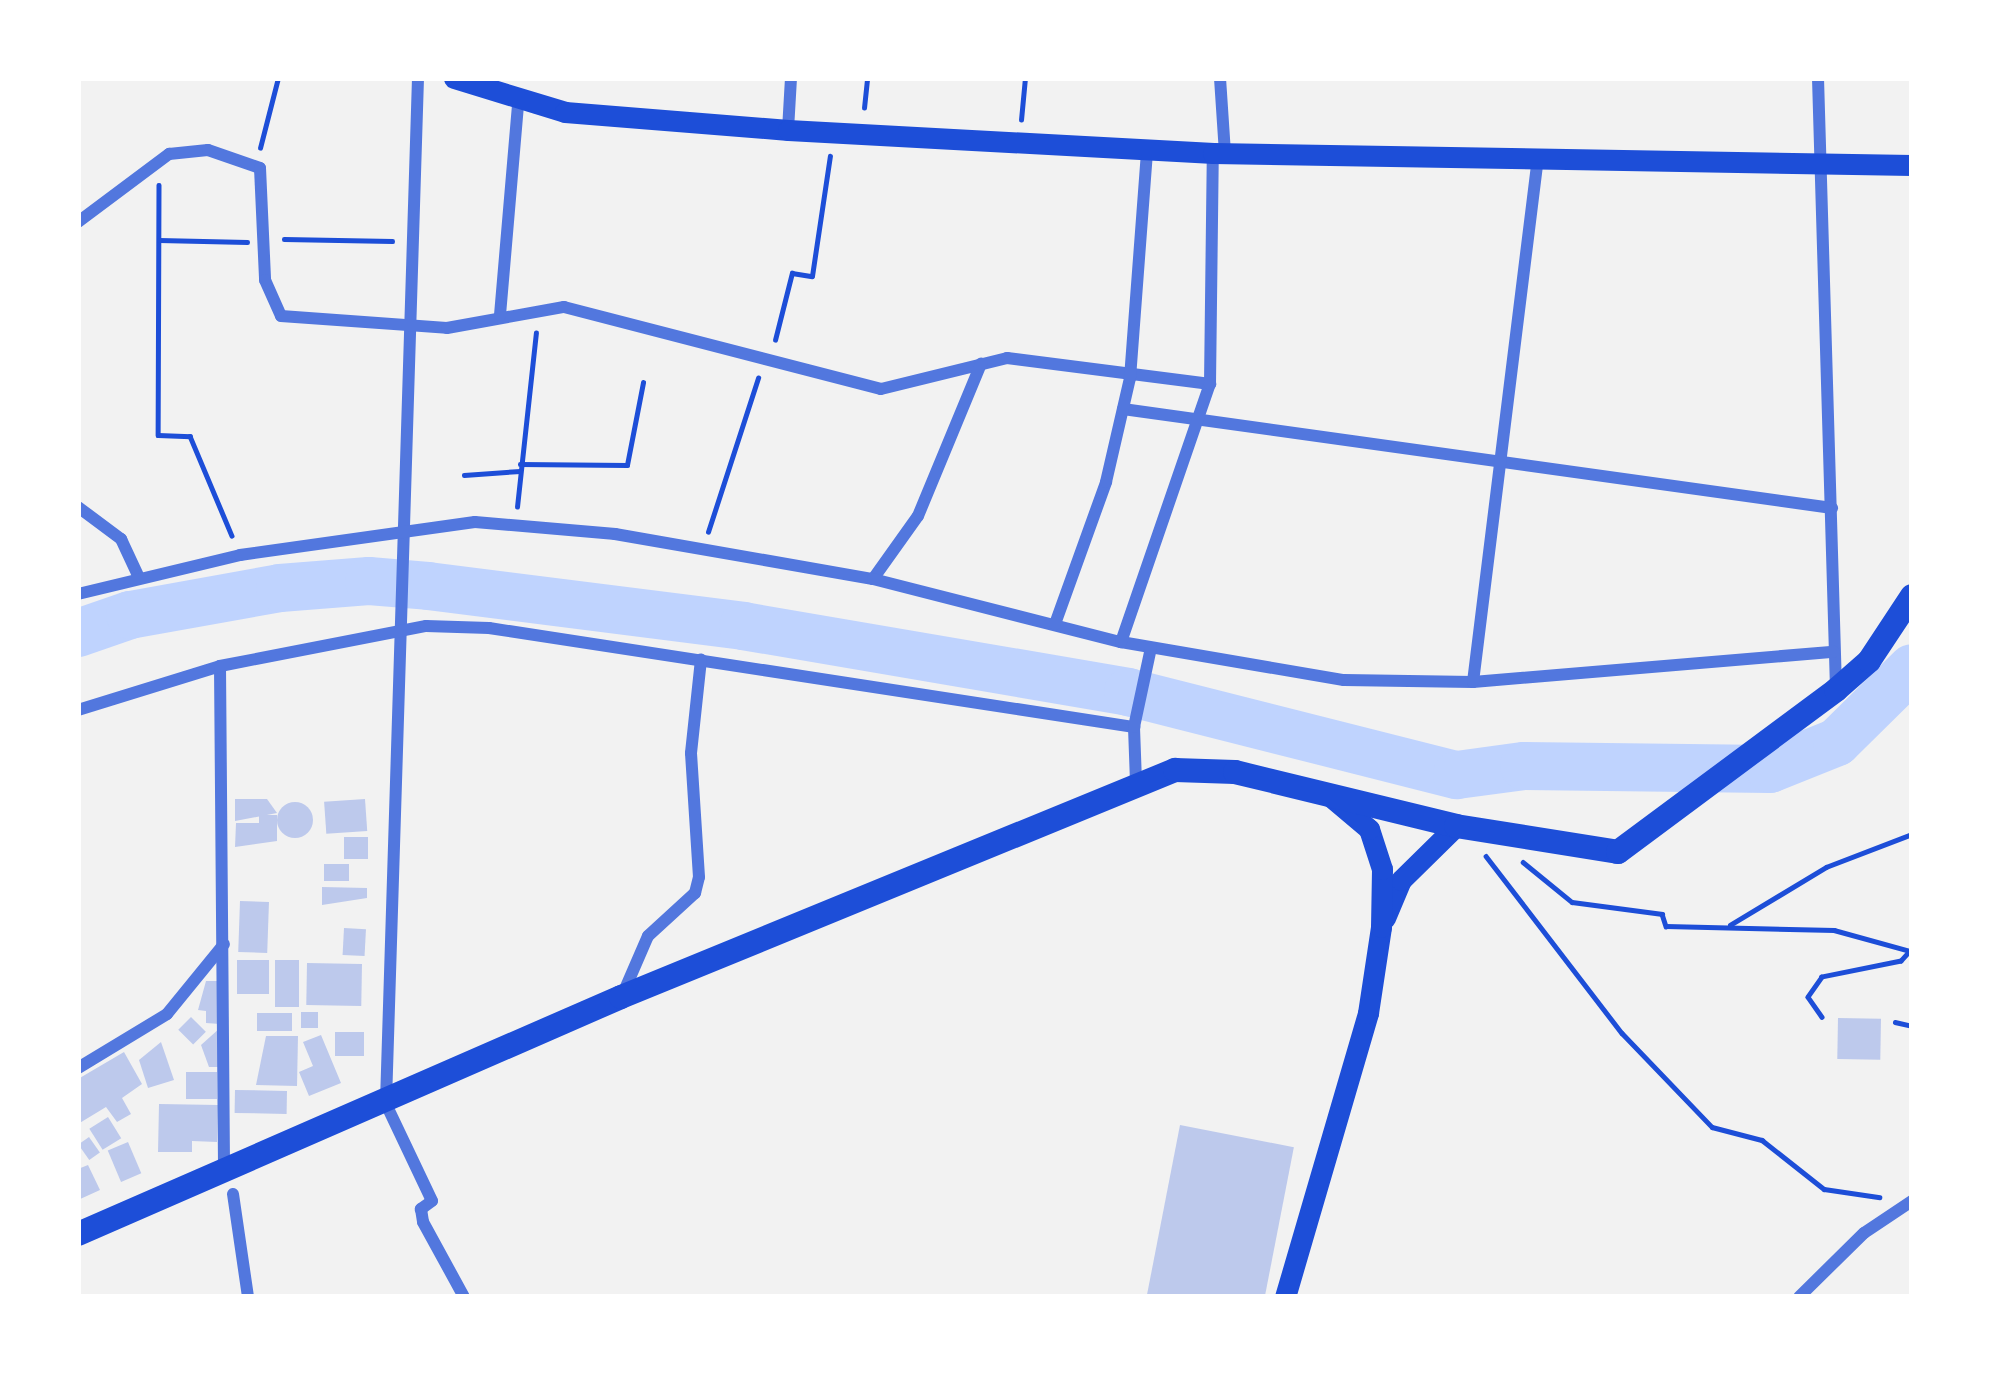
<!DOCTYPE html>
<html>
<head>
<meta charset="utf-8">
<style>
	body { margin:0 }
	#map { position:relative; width:1990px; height:1375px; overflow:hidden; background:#f2f2f2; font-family:"Times New Roman",serif }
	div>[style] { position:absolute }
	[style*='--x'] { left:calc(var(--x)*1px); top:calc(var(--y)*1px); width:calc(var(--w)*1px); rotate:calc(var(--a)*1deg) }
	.river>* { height:48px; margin:-24px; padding:0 24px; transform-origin:24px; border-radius:24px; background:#bfd3fe }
	.building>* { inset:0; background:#bdc9ec; transform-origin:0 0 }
	.round { border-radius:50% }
	.path>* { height:4.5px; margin:-2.25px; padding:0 2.25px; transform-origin:2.25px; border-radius:2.25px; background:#1d4ed8 }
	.minor>* { height:12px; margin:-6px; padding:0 6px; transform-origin:6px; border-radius:6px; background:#5277de }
	.secondary>* { height:21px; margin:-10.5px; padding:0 10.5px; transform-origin:10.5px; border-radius:10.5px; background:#1d4ed8 }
	.primary>* { height:24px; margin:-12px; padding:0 12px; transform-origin:12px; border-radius:12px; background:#1d4ed8 }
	span { translate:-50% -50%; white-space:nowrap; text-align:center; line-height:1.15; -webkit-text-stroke:9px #fff; paint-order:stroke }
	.frame { position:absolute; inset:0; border:81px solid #fff; pointer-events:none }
</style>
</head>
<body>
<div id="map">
	<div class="river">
		<i style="--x:78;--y:633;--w:55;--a:-19.1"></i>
		<i style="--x:130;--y:615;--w:152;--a:-10.2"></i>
		<i style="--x:280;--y:588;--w:89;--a:-4.5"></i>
		<i style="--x:369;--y:581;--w:59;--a:4.8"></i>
		<i style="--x:428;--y:586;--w:318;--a:7.2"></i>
		<i style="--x:743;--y:626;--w:391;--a:9.7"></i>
		<i style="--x:1128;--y:692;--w:339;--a:14.2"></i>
		<i style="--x:1457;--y:775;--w:68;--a:-7.7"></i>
		<i style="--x:1524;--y:766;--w:246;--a:0.7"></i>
		<i style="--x:1770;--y:769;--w:72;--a:-21.9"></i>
		<i style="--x:1837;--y:742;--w:105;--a:-44.6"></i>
	</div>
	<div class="building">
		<i style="clip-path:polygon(235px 799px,267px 799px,277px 813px,235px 821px)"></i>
		<i style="left:365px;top:799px;width:32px;height:41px;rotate:86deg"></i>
		<i class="round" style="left:277px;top:802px;width:36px;height:36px"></i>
		<i style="clip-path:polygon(259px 815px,277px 815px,277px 841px,235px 847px,236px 823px,259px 823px)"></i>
		<i style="left:344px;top:837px;width:24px;height:22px"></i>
		<i style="left:324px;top:864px;width:25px;height:17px"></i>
		<i style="clip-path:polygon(322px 887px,367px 888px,367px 898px,322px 905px)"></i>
		<i style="left:240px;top:901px;width:29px;height:51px;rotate:2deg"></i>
		<i style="left:344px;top:928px;width:22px;height:27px;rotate:3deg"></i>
		<i style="left:237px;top:960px;width:32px;height:34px"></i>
		<i style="left:275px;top:960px;width:24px;height:47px"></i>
		<i style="left:307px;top:963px;width:55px;height:42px;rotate:1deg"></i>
		<i style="clip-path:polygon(206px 981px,221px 981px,220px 1024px,206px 1023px,206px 1011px,198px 1010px)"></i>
		<i style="left:301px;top:1012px;width:17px;height:16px"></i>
		<i style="left:257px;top:1013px;width:35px;height:18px"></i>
		<i style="left:191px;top:1017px;width:21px;height:18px;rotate:45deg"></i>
		<i style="left:1838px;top:1018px;width:43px;height:41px;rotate:1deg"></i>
		<i style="clip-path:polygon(220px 1028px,220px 1067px,209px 1067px,201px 1045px)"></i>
		<i style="left:335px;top:1032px;width:29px;height:24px"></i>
		<i style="clip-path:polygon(321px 1035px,341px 1083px,309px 1096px,299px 1072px,313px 1066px,303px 1042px)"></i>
		<i style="clip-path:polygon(266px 1036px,298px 1036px,297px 1086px,256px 1085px)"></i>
		<i style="clip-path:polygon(161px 1042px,174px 1080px,148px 1088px,139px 1060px)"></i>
		<i style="clip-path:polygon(124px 1052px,142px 1084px,122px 1098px,131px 1114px,117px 1122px,106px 1107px,78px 1124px,78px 1079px)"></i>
		<i style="left:186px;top:1072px;width:31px;height:27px"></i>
		<i style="left:235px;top:1090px;width:52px;height:23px;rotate:1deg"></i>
		<i style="clip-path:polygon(159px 1104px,218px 1105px,217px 1142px,192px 1141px,192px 1152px,158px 1152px)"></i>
		<i style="left:108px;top:1117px;width:25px;height:22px;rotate:58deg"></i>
		<i style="left:1180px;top:1125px;width:116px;height:175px;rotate:11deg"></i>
		<i style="left:89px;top:1137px;width:19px;height:13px;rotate:55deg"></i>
		<i style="left:128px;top:1142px;width:34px;height:22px;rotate:67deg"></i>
		<i style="clip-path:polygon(88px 1165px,100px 1190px,78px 1200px,78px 1169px)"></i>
	</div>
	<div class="path">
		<i style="--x:864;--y:108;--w:30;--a:-84"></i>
		<i style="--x:1021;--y:120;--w:42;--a:-84.6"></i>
		<i style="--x:260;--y:148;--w:72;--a:-75.6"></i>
		<i style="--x:159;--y:185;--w:250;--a:90.2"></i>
		<i style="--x:158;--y:435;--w:32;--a:2"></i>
		<i style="--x:190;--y:436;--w:108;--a:67.2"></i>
		<i style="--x:284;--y:239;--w:108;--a:1.1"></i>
		<i style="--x:159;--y:240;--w:88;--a:1.3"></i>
		<i style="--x:775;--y:340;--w:69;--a:-75.8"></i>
		<i style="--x:792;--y:273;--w:20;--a:9"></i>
		<i style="--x:812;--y:276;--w:121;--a:-81.5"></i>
		<i style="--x:520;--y:464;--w:107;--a:0.5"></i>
		<i style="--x:627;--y:465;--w:84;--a:-79"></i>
		<i style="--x:464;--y:475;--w:56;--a:-4.1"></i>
		<i style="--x:517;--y:507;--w:175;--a:-83.8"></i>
		<i style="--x:708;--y:532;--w:162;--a:-72"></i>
		<i style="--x:1486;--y:856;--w:223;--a:52.5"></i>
		<i style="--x:1622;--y:1033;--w:130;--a:46.2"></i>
		<i style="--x:1712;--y:1127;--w:52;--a:14.6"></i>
		<i style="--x:1762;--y:1140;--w:79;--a:38.3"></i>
		<i style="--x:1824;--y:1189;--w:56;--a:8.3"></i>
		<i style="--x:1523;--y:862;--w:63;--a:39.2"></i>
		<i style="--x:1572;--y:902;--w:91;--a:7.6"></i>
		<i style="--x:1662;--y:914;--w:13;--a:72"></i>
		<i style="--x:1666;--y:926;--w:168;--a:1.4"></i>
		<i style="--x:1834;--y:930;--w:79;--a:15.4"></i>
		<i style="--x:1910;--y:951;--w:13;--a:132"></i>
		<i style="--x:1901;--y:961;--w:81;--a:168.6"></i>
		<i style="--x:1822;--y:977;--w:24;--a:125"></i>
		<i style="--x:1808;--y:997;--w:24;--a:55"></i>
		<i style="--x:1730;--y:925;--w:112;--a:-31.1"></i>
		<i style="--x:1826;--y:867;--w:92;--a:-21"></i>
		<i style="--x:1895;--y:1022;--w:17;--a:13"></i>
	</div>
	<div class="minor">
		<i style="--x:418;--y:78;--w:1026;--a:91.79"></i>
		<i style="--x:386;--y:1104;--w:107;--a:64.6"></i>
		<i style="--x:432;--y:1201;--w:14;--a:144"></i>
		<i style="--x:421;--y:1209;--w:13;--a:81"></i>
		<i style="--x:423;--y:1222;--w:85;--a:61.3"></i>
		<i style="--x:1220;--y:78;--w:75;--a:86.2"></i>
		<i style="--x:1818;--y:78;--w:610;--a:88.31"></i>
		<i style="--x:788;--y:130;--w:52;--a:-86.7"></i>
		<i style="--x:78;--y:222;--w:114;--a:-36.8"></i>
		<i style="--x:169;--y:154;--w:39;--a:-6"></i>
		<i style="--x:208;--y:150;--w:55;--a:19.1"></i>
		<i style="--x:260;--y:168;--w:112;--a:87.4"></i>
		<i style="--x:265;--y:280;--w:39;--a:66"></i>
		<i style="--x:281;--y:316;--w:166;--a:4.1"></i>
		<i style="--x:447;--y:328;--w:119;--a:-10.2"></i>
		<i style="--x:564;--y:307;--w:327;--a:14.5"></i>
		<i style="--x:881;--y:389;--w:130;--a:-13.8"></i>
		<i style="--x:1007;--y:358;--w:205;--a:7.3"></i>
		<i style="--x:500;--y:315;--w:213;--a:-85.1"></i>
		<i style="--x:1123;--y:409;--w:716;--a:7.95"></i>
		<i style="--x:78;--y:507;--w:54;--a:36.7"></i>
		<i style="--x:121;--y:539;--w:40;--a:65"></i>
		<i style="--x:873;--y:579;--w:77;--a:-54.5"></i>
		<i style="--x:918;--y:516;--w:165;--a:-67.5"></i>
		<i style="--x:78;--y:594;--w:167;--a:-13.5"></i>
		<i style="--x:240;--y:555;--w:237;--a:-8"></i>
		<i style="--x:475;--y:522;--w:141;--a:4.9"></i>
		<i style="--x:615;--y:534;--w:262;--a:9.9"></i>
		<i style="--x:873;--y:579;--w:256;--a:14.3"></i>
		<i style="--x:1121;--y:642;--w:226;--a:9.7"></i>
		<i style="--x:1344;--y:680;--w:129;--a:0.9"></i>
		<i style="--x:1473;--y:682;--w:362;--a:-4.8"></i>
		<i style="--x:1055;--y:624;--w:151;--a:-70.2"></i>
		<i style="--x:1106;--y:482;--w:107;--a:-77"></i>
		<i style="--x:1130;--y:378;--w:229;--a:-85.7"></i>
		<i style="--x:1121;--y:642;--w:273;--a:-71"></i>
		<i style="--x:1210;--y:384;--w:231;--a:-89.3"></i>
		<i style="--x:220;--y:666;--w:503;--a:89.54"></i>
		<i style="--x:1473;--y:682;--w:529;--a:-82.94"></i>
		<i style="--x:78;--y:710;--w:149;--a:-17.2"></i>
		<i style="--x:220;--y:666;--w:210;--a:-11"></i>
		<i style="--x:426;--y:626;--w:63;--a:1.8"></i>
		<i style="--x:489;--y:628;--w:653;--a:8.73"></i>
		<i style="--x:1136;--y:782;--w:55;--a:-92.1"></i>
		<i style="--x:1134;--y:727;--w:81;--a:-77.9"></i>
		<i style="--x:622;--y:996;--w:65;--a:-66.6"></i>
		<i style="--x:648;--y:936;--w:64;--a:-42.5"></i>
		<i style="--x:695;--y:893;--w:16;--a:-76"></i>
		<i style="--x:699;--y:877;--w:124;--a:-93.7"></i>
		<i style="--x:691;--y:753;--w:94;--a:-83.9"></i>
		<i style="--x:78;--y:1068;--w:104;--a:-31.2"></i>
		<i style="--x:167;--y:1014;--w:90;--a:-50.8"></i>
		<i style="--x:233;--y:1194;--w:104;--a:81.7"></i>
		<i style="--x:1799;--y:1297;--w:91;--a:-44.6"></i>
		<i style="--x:1864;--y:1233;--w:58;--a:-33.7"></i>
	</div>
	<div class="secondary">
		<i style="--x:454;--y:78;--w:116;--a:17"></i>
		<i style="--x:565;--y:112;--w:224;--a:4.6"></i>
		<i style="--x:788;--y:130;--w:426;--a:3.1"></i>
		<i style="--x:1213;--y:153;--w:699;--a:0.98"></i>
		<i style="--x:1385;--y:918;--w:41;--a:-67.2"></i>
		<i style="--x:1401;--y:880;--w:77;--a:-44.5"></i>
		<i style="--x:1285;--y:1297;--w:296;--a:-73.7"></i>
		<i style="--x:1368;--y:1013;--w:87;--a:-81.4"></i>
		<i style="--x:1381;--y:927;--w:58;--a:-89"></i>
		<i style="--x:1382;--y:869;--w:42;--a:-108"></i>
		<i style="--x:1369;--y:829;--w:50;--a:-139.9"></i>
	</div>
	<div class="primary">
		<i style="--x:78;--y:1234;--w:592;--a:-23.58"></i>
		<i style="--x:621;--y:997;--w:599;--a:-22.28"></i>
		<i style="--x:1175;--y:770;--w:60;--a:1.9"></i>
		<i style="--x:1235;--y:772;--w:228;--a:13.7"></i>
		<i style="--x:1456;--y:826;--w:164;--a:9.1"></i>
		<i style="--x:1618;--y:852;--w:272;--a:-36.6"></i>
		<i style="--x:1836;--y:690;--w:44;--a:-41.3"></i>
		<i style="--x:1869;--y:661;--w:78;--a:-56.5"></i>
	</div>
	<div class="frame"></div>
</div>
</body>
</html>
